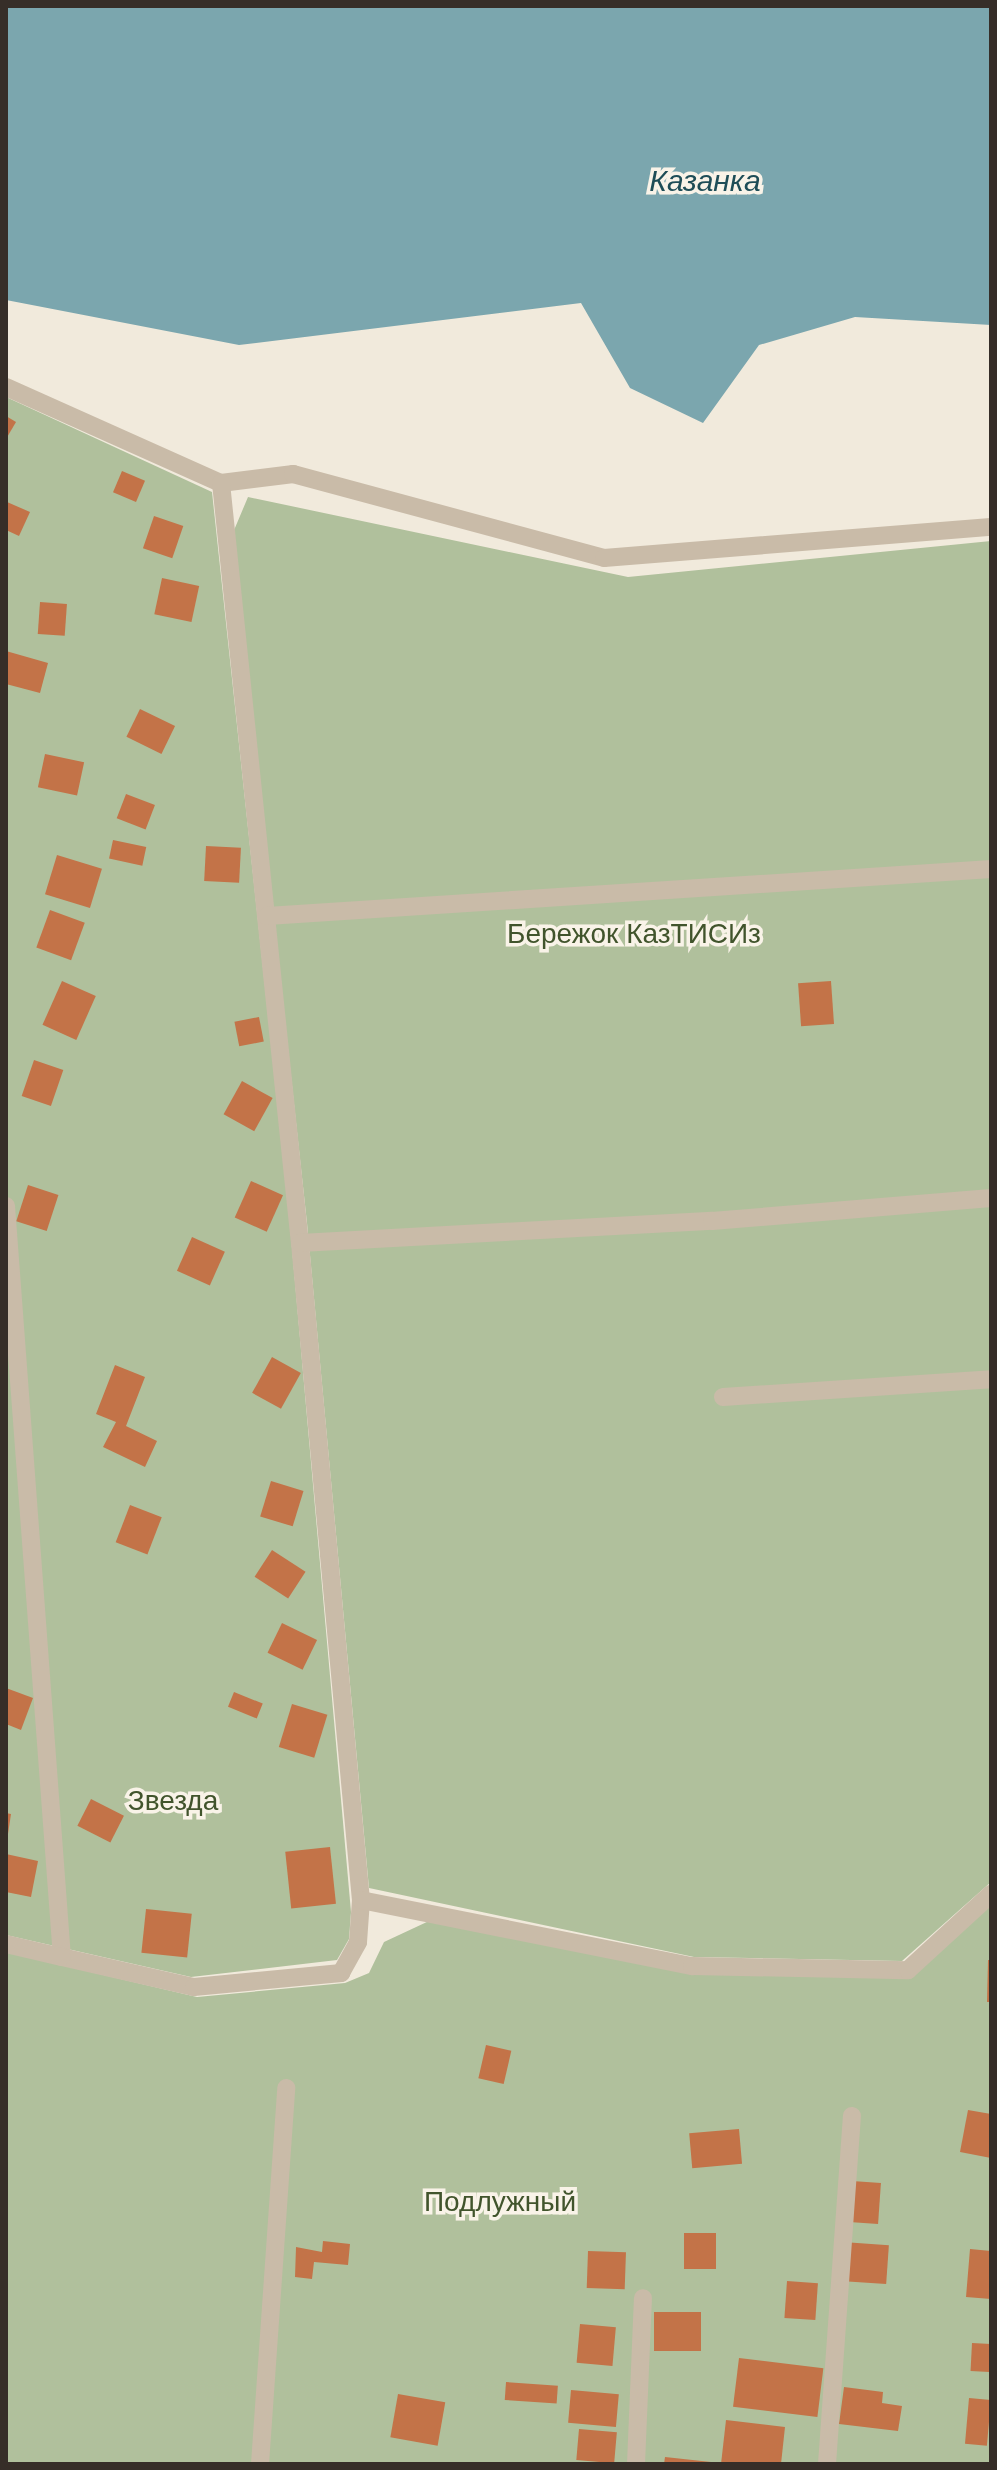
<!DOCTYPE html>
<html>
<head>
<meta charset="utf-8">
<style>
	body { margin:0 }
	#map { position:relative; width:997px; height:2470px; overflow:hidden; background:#f1eadc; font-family:Arial,sans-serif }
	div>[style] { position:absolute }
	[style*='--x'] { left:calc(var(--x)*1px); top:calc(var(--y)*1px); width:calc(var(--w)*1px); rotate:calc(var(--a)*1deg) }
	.green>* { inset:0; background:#b0c09c }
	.water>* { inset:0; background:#7ba6ae }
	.building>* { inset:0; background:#c37348; transform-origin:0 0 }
	.service>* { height:18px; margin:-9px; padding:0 9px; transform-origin:9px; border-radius:9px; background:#c9bba8 }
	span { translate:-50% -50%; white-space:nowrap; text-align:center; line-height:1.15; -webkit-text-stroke:7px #f9f3e8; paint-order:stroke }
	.park-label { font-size:28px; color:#41542c }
	.water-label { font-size:30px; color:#1e4d57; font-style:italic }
	.frame { position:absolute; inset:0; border:8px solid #362e28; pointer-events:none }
</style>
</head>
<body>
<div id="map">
	<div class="green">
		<i style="clip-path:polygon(6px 397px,212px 492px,287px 1192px,351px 1912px,349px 1939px,337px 1960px,191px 1977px,6px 1935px)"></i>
		<i style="clip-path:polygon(248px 497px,628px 577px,991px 541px,991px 1882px,902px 1961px,694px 1957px,369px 1888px,307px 1223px,232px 535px)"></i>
		<i style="clip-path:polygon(991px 1905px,991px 2464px,6px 2464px,6px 1952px,197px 1997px,345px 1983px,369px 1973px,384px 1942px,429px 1921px,691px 1972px,910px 1977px)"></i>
	</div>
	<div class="water">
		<i style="clip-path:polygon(6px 6px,991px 6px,991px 325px,855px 317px,759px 345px,703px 423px,630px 388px,581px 303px,239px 345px,6px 300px)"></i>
	</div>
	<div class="building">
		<i style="clip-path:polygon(6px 416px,16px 422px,6px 439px)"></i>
		<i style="left:122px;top:471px;width:25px;height:23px;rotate:23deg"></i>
		<i style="clip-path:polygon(7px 502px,30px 512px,19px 536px,6px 530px)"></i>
		<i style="left:154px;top:516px;width:31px;height:34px;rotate:19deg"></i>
		<i style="left:162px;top:578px;width:38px;height:37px;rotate:12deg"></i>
		<i style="left:40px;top:602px;width:27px;height:32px;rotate:4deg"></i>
		<i style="clip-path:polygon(6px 651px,48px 663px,40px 693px,6px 684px)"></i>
		<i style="left:140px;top:709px;width:39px;height:31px;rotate:26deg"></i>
		<i style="left:45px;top:754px;width:40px;height:34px;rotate:12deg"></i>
		<i style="left:126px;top:794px;width:31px;height:26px;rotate:21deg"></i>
		<i style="left:113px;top:840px;width:34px;height:19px;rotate:12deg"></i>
		<i style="left:206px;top:846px;width:35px;height:35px;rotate:3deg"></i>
		<i style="left:57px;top:855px;width:47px;height:41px;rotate:17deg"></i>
		<i style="left:50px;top:910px;width:37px;height:40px;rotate:20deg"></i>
		<i style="left:62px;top:981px;width:37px;height:48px;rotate:24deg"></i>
		<i style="left:831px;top:981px;width:43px;height:33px;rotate:86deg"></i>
		<i style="left:259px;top:1017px;width:25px;height:25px;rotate:79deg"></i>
		<i style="left:34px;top:1060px;width:31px;height:38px;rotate:19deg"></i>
		<i style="left:242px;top:1081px;width:35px;height:38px;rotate:29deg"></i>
		<i style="left:251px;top:1181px;width:35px;height:40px;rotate:24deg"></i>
		<i style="left:28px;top:1185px;width:32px;height:38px;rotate:18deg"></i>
		<i style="left:192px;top:1237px;width:36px;height:37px;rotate:24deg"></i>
		<i style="left:272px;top:1357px;width:33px;height:41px;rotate:29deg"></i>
		<i style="clip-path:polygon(115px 1365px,145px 1377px,126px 1426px,157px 1441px,145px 1467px,103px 1447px,116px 1422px,96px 1414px)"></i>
		<i style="left:271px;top:1481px;width:34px;height:37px;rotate:17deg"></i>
		<i style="left:130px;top:1505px;width:34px;height:40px;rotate:21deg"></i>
		<i style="left:272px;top:1550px;width:40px;height:32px;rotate:33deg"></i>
		<i style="left:282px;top:1623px;width:39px;height:33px;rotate:26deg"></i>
		<i style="clip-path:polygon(6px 1688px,33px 1698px,21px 1730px,6px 1724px)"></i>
		<i style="left:234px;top:1692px;width:31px;height:16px;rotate:22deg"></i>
		<i style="left:292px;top:1704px;width:37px;height:45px;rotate:17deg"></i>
		<i style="left:91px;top:1799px;width:37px;height:30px;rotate:27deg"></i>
		<i style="clip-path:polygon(6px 1813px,11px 1814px,8px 1834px,6px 1834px)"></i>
		<i style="left:330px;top:1847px;width:57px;height:45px;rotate:84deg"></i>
		<i style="clip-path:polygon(6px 1854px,38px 1861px,31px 1897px,6px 1892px)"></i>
		<i style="left:146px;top:1909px;width:46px;height:44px;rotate:6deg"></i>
		<i style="clip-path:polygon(988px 1960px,991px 1960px,991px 2002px,987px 2002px)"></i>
		<i style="left:486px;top:2045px;width:26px;height:34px;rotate:13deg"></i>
		<i style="clip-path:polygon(968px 2110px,991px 2114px,991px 2158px,960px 2152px)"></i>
		<i style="left:739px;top:2129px;width:35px;height:50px;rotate:85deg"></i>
		<i style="left:852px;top:2181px;width:29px;height:41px;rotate:4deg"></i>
		<i style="left:684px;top:2233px;width:32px;height:36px"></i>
		<i style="clip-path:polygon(323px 2241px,350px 2244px,348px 2265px,314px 2262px,312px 2279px,295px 2277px,296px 2247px,322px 2252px)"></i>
		<i style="left:843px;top:2242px;width:46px;height:39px;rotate:4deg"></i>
		<i style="clip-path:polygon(970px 2249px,991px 2251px,991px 2299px,966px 2297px)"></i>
		<i style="left:588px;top:2251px;width:38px;height:37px;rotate:2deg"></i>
		<i style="left:787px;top:2281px;width:31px;height:37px;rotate:4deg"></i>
		<i style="left:654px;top:2312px;width:47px;height:39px"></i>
		<i style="left:580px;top:2324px;width:36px;height:39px;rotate:5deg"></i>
		<i style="left:972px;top:2343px;width:19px;height:28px;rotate:3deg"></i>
		<i style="left:739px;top:2358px;width:85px;height:49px;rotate:7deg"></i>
		<i style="left:506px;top:2382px;width:52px;height:18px;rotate:4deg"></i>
		<i style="clip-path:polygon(844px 2387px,883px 2392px,882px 2403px,902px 2406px,898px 2431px,839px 2424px)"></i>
		<i style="left:571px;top:2390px;width:48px;height:33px;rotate:5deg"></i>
		<i style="left:398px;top:2394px;width:48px;height:44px;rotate:10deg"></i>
		<i style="left:969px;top:2398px;width:22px;height:46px;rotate:5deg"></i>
		<i style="clip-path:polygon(726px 2420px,785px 2427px,781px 2464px,721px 2464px)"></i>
		<i style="left:579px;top:2429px;width:38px;height:31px;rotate:5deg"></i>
		<i style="clip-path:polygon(665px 2457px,711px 2462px,711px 2464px,664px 2464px)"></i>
	</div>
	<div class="service">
		<i style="--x:6;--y:387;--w:235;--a:24.1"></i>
		<i style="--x:221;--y:483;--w:73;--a:-7.1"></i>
		<i style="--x:293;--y:474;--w:322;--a:15.1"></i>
		<i style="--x:604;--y:558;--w:388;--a:-4.6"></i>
		<i style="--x:221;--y:483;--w:764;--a:84.07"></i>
		<i style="--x:300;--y:1243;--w:660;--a:84.7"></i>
		<i style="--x:267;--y:916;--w:726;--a:-3.71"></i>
		<i style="--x:6;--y:1206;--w:753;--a:85.74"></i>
		<i style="--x:62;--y:1957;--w:135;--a:12.8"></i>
		<i style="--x:194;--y:1987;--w:148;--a:-5.4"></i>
		<i style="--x:341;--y:1973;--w:35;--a:-61"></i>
		<i style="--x:358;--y:1942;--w:42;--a:-85.9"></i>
		<i style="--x:361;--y:1900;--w:338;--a:11.3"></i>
		<i style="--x:692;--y:1966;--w:216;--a:1.1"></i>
		<i style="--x:908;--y:1970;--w:113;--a:-42.5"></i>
		<i style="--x:300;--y:1243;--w:413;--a:-3.1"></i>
		<i style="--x:712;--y:1221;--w:280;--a:-4.7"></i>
		<i style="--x:723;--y:1397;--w:269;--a:-3.8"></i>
		<i style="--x:6;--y:1944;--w:57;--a:13.1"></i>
		<i style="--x:260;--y:2464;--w:377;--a:-86"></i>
		<i style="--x:636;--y:2464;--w:166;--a:-87.6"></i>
		<i style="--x:827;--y:2464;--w:349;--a:-85.9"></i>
	</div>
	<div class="park-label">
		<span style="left:634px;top:934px">Бережок КазТИСИз</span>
		<span style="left:173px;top:1801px">Звезда</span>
		<span style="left:500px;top:2202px">Подлужный</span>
	</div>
	<div class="water-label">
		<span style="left:705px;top:181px">Казанка</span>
	</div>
	<div class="frame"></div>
</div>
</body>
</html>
